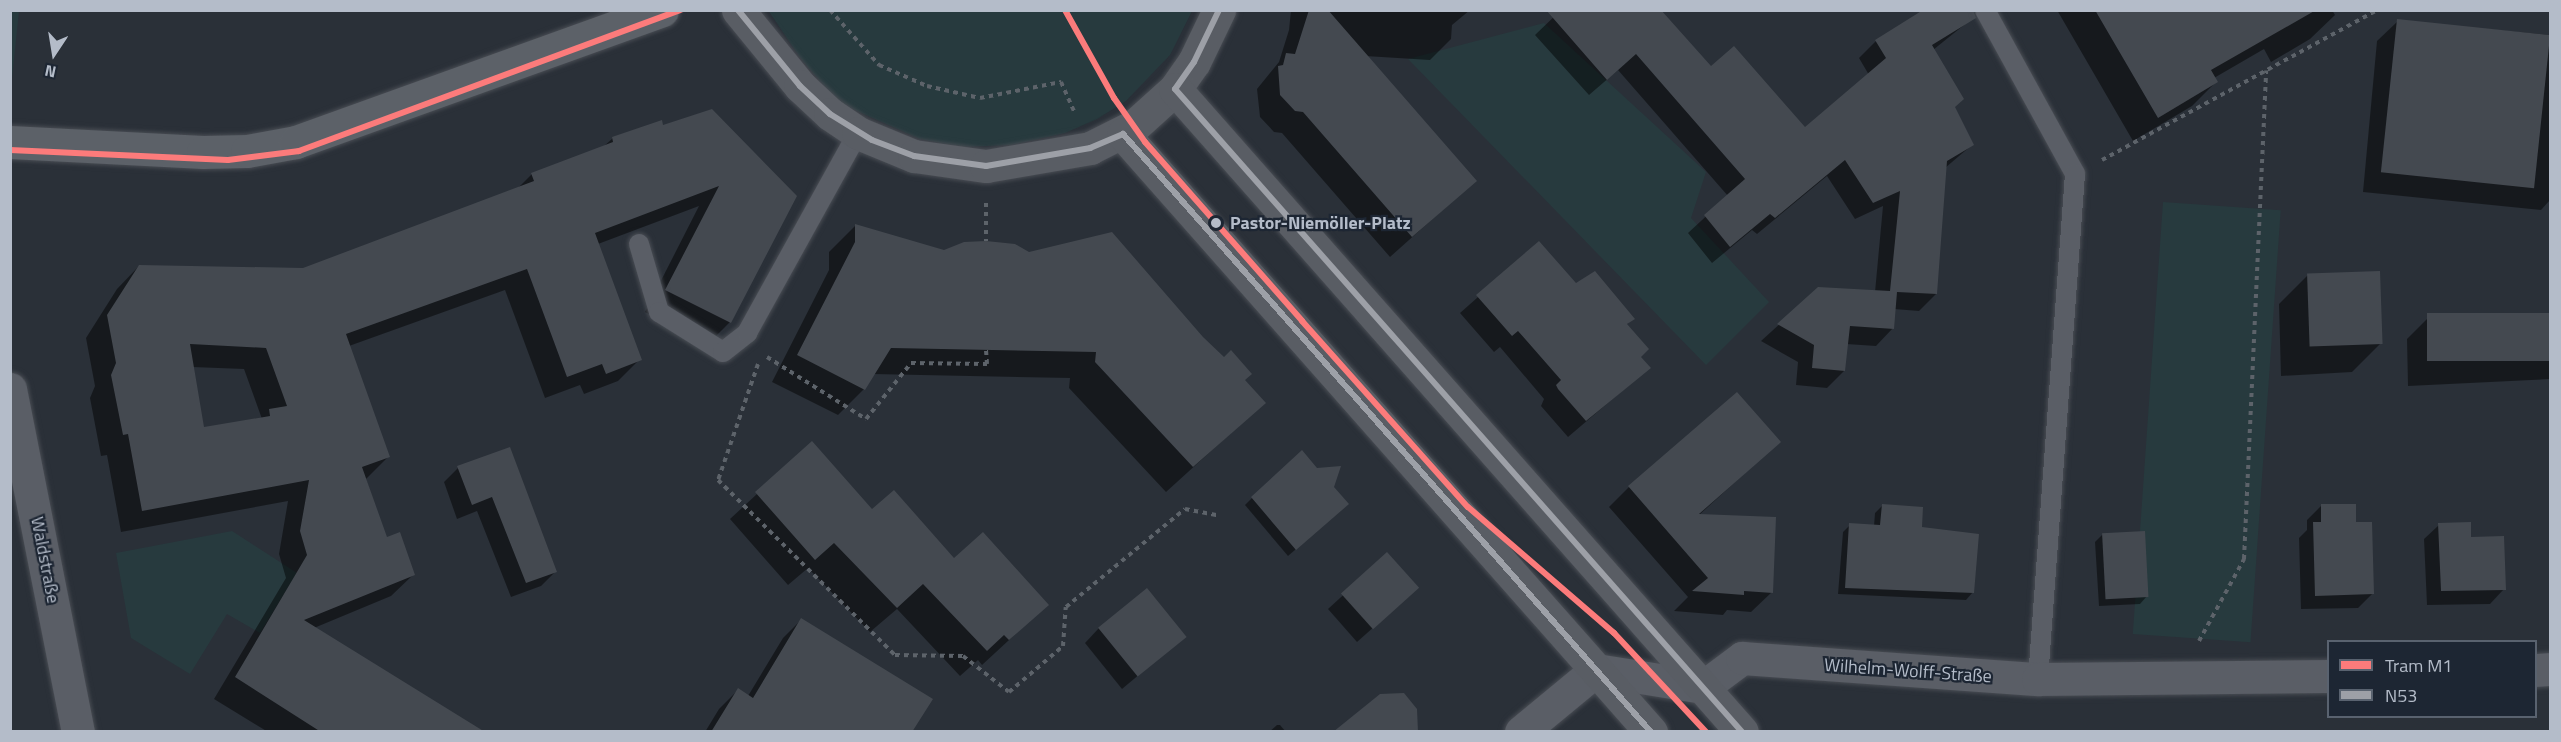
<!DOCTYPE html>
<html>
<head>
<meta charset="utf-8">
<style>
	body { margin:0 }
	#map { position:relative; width:2561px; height:742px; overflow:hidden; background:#2a3038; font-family:"Titillium Web",sans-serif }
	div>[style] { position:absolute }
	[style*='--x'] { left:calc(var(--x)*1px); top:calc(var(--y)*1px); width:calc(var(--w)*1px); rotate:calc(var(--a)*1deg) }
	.green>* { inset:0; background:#273a3e; transform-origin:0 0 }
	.shadow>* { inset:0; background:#0007 }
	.building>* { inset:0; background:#444950; transform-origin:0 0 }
	.path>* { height:4px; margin-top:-2px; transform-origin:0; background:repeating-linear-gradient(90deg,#5d636a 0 4.5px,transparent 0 9px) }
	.roads { filter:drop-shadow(0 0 2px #484c53) drop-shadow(0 0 2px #484c53) }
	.lane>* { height:20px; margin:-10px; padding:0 10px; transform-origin:10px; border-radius:10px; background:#5a5e66 }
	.street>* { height:33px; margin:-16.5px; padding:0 16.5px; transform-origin:16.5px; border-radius:16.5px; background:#5a5e66 }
	.secondary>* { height:33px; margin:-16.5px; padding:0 16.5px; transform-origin:16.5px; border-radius:16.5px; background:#595d64 }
	.primary>* { height:33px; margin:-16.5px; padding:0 16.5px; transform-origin:16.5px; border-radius:16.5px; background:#5c6168 }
	.bus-1>* { height:6px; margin:-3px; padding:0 3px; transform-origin:3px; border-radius:3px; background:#9da0a7 }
	.tram-1>* { height:6px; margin:-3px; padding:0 3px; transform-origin:3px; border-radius:3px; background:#fc7b7b }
	.dots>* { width:16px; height:16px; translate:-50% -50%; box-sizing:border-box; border:3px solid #1d2633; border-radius:50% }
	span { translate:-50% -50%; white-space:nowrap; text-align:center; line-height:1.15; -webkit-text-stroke:4.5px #1d2633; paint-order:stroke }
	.stop-label { font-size:18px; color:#b4bcc9; font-weight:700 }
	.left { translate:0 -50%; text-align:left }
	.street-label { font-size:18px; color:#b4bcc9 }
	.frame { position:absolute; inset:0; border:12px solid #b4bcc9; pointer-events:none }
	.legend { position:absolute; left:2327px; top:640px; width:210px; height:78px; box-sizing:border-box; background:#1d2633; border:2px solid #59626f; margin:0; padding:8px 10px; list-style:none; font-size:18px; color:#b4bcc9 }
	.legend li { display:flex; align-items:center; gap:12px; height:30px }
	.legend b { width:30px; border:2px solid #59626f }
	.north { position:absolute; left:24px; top:24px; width:60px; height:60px; -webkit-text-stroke:4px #1d2633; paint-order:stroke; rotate:192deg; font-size:16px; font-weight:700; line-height:24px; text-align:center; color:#b4bcc9 }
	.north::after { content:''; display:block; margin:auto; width:21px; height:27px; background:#b4bcc9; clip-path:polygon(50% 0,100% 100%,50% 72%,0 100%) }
</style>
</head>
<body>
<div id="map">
	<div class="green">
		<i style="clip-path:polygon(768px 10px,1192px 11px,1170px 55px,1126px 101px,1097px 119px,1065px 133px,1011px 145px,961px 147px,920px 139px,839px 103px,801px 59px)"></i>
		<i style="clip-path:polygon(10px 11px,19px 11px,12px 78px,10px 78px)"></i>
		<i style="clip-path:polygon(1544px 23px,1706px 172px,1691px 218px,1769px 302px,1706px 365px,1408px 59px)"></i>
		<i style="left:2163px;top:202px;width:118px;height:433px;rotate:4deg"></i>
		<i style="clip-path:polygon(232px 531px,297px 573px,260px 633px,227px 614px,190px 674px,131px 638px,116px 553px)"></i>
	</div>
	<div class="shadow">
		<i style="clip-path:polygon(1291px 10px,1470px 10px,1452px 25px,1451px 39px,1430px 60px,1365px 56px,1475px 181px,1390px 257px,1282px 133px,1274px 132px,1260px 117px,1257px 89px,1279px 62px,1289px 30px)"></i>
		<i style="clip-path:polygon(1561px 10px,1711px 69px,1805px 129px,1869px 75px,1859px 58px,1876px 41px,1969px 21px,1933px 50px,1954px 108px,1972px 145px,1945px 168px,1936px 294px,1919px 311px,1894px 309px,1893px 328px,1876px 346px,1846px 344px,1844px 371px,1827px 388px,1796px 385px,1798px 362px,1761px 341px,1819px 288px,1875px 292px,1883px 206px,1855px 219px,1827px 176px,1757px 234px,1752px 230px,1712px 263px,1688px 233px,1728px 196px,1618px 70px,1589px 95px,1535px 35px)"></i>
		<i style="clip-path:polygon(2057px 10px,2332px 10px,2335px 15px,2310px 39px,2271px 62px,2264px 49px,2214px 78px,2216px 82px,2192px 106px,2133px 141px)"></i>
		<i style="clip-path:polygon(2398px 21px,2550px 35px,2550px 200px,2541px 210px,2363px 192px,2377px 41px)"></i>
		<i style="clip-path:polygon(evenodd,662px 127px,795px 196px,730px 322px,708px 344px,645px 312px,699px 206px,598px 244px,640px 359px,618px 381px,584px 394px,580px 385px,545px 398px,505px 290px,349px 346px,388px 457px,366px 479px,386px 539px,413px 575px,391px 596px,314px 628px,483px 732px,268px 732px,214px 699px,286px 578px,279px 554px,288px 501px,121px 532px,107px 455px,101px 456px,90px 398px,95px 386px,86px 338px,117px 289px,139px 266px,303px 269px,516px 190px,532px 174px,603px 147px,613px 138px,662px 127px,192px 367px,244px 369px,262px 419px,203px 428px,192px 367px)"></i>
		<i style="clip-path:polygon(856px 225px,1202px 338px,1264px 403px,1166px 492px,1069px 388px,1070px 378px,872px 374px,864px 389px,838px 415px,772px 382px,829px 270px,829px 252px)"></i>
		<i style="clip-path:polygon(1539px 243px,1576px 285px,1633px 318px,1626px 325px,1640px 357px,1649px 368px,1568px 437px,1541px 406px,1544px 399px,1500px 347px,1494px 352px,1460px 313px)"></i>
		<i style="clip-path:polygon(2308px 275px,2381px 343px,2352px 372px,2281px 376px,2279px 304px)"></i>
		<i style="clip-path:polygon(2550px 314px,2550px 379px,2408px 386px,2407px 339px,2428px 318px)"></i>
		<i style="clip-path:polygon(1779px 442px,1698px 516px,1772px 592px,1751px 612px,1727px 610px,1723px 615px,1674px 611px,1688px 597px,1609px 507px,1629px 487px)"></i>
		<i style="clip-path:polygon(812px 443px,872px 511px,954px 560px,1047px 605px,982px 665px,978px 660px,960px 676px,897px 609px,870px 632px,808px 568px,788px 585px,730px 519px)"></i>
		<i style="clip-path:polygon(510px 449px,555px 572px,541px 586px,511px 597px,477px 511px,457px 519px,444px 482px,458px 468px)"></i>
		<i style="clip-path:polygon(1333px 488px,1340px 511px,1288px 556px,1245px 505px,1252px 498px)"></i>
		<i style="clip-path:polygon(1882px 506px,1920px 528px,1973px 592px,1966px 600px,1838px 594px,1843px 532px,1850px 525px,1874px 526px,1875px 513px)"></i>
		<i style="clip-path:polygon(2321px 506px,2355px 524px,2373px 593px,2358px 608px,2301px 609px,2299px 538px,2307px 530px,2307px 520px)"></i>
		<i style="clip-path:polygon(2439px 525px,2504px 589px,2490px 604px,2427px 605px,2424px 539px)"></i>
		<i style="clip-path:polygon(2103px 534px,2147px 596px,2140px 604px,2099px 606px,2095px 542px)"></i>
		<i style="clip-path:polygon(1387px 555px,1402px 602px,1357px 642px,1328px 609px)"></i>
		<i style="clip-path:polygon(801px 620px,911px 732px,705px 732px,719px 709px,738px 690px,748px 696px,783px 638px)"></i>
		<i style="clip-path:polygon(1099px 628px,1184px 637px,1122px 689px,1085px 643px)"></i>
		<i style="clip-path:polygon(1277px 725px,1280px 725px,1286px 732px,1269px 732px)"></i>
	</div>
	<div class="building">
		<i style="clip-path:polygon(1309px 10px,1328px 10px,1477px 181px,1412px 237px,1303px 112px,1295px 111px,1280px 95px,1278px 66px,1283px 65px,1286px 53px,1295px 54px)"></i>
		<i style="clip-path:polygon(1546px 10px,1661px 10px,1711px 66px,1734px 46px,1805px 127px,1886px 58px,1875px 40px,1923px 10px,1973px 10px,1976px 18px,1932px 45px,1964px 99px,1955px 107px,1974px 145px,1947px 161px,1937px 294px,1897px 292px,1894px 329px,1850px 326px,1845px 371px,1812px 368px,1814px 345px,1777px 324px,1818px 287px,1890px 291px,1900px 191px,1873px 203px,1845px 160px,1775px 218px,1770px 214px,1730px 247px,1704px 215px,1745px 179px,1636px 54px,1607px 80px)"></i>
		<i style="clip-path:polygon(2095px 10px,2316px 10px,2211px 70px,2218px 82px,2158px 118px)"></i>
		<i style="left:2397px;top:19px;width:154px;height:154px;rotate:6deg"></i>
		<i style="clip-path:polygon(evenodd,712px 109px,797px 196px,731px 323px,665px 290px,719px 186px,595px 233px,642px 360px,606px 374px,602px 364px,567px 377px,527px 269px,346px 334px,390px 457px,362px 467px,387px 537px,400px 532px,415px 575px,304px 620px,485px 732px,321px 732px,235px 677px,307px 555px,300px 531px,309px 480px,142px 511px,128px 434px,123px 435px,111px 375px,116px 363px,107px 315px,139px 265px,303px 268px,534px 181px,531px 173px,613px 142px,612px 137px,662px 120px,663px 125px,712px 109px,190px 344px,266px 348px,287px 406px,269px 409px,270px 416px,204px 427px,190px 344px)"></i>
		<i style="clip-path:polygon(855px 224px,944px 250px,964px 242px,986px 241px,1015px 244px,1029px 252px,1112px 232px,1203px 337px,1224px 357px,1231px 350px,1252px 374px,1245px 380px,1266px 403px,1193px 467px,1095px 362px,1096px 352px,891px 348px,865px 390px,797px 355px,855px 242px)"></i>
		<i style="clip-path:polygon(1539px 241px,1576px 283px,1595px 271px,1635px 319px,1627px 324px,1649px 349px,1641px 357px,1651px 368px,1586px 421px,1558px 389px,1556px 385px,1561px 380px,1518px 331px,1512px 336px,1476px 295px)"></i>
		<i style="left:2380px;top:271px;width:73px;height:73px;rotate:88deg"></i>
		<i style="left:2550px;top:313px;width:48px;height:123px;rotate:90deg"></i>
		<i style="clip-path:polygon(1737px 392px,1781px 442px,1699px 514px,1776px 517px,1773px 593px,1744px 591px,1744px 595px,1692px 591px,1708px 578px,1628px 486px)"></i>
		<i style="clip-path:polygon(812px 441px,872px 509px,894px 490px,954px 558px,983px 532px,1049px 605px,1009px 640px,1004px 635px,987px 651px,923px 584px,897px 608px,834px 543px,815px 560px,755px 492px)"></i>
		<i style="clip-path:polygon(510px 447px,557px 572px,526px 583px,492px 497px,472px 505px,457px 466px)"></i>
		<i style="clip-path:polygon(1302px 450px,1317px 468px,1341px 466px,1334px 487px,1349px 504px,1296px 550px,1251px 497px)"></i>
		<i style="clip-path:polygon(1882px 504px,1923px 507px,1922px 527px,1979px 534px,1974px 593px,1845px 588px,1849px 523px,1880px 525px)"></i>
		<i style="clip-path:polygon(2321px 504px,2356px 504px,2356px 522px,2372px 522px,2374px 594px,2315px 596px,2313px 522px,2321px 522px)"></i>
		<i style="clip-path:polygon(2471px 522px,2471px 537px,2504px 536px,2506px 590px,2441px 591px,2438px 523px)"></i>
		<i style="left:2145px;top:531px;width:66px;height:43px;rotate:87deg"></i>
		<i style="left:1387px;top:552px;width:48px;height:62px;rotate:48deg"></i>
		<i style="left:1147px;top:588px;width:63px;height:63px;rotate:51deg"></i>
		<i style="clip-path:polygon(801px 618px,933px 699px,912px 732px,711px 732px,738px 688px,753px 698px)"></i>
		<i style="clip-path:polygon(1404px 693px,1417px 709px,1418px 732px,1333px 732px,1380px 694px)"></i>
	</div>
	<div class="path">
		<i style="--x:830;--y:10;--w:74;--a:48.3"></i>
		<i style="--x:879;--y:65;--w:52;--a:23.6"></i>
		<i style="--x:927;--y:86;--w:54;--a:12.8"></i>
		<i style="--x:980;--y:98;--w:83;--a:-11.2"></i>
		<i style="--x:1061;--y:82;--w:35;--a:66"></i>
		<i style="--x:2102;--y:160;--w:313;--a:-28.6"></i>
		<i style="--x:986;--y:203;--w:38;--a:90"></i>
		<i style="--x:767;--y:357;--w:117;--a:32.1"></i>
		<i style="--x:866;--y:419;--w:72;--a:-51.2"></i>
		<i style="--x:911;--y:363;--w:76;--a:0.8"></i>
		<i style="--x:987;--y:364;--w:14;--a:-94"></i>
		<i style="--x:758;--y:364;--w:123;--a:109"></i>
		<i style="--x:718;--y:480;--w:249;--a:44.7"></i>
		<i style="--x:895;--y:655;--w:68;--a:0.8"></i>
		<i style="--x:963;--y:656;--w:58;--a:38"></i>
		<i style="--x:1009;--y:692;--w:71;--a:-40.4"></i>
		<i style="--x:1063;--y:646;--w:39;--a:-86"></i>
		<i style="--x:1066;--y:607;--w:154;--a:-39.5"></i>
		<i style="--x:1185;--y:509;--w:33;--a:11"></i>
		<i style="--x:2199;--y:641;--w:94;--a:-61.2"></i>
		<i style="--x:2244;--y:559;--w:489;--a:-87.4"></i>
	</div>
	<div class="roads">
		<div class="lane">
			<i style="--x:1985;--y:10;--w:187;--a:61.2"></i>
			<i style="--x:2075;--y:174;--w:506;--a:94.19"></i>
			<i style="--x:639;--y:244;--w:71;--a:73.6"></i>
			<i style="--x:659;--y:312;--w:75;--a:32"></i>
			<i style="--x:723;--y:352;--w:31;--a:-38"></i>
			<i style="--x:747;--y:333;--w:229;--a:-61"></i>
		</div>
		<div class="street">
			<i style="--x:10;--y:389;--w:350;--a:78.8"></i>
			<i style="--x:2536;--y:670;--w:14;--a:-4"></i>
			<i style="--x:1521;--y:732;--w:97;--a:-39.6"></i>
			<i style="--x:1596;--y:670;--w:108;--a:9"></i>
			<i style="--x:1703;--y:687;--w:49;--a:-36.6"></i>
			<i style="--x:1742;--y:658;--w:297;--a:4.1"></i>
			<i style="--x:2038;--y:679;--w:290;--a:-0.6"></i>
		</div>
		<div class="secondary">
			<i style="--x:738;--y:10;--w:98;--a:50.8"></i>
			<i style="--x:800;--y:86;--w:41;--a:43"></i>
			<i style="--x:830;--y:114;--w:34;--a:34"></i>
			<i style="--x:858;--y:133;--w:61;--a:22.3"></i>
			<i style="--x:914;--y:156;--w:73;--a:7.9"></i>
			<i style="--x:986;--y:166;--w:106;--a:-9.8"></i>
			<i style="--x:1090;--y:148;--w:49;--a:-26.6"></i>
			<i style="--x:1134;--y:126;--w:55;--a:-42.1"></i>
			<i style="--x:1175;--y:89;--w:33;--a:-55"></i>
			<i style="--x:1194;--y:62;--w:58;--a:-64.3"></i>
			<i style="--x:1175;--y:89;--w:857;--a:48.59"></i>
			<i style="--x:1123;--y:134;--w:798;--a:48.56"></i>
		</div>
		<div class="primary">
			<i style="--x:10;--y:142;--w:193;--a:3"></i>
			<i style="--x:203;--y:152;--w:44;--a:-1.3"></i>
			<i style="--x:247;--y:151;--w:50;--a:-10.4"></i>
			<i style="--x:296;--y:142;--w:389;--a:-19.8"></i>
		</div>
	</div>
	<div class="bus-1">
		<i style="--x:738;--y:10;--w:98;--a:50.8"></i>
		<i style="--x:800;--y:86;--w:41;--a:43"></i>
		<i style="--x:830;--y:114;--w:49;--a:31.8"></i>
		<i style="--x:872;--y:140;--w:45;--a:20.9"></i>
		<i style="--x:914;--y:156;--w:73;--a:7.9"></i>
		<i style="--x:986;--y:166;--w:106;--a:-9.8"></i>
		<i style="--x:1090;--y:148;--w:36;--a:-23"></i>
		<i style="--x:1123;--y:134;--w:798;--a:48.56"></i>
		<i style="--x:1219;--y:10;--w:58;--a:115.7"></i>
		<i style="--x:1194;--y:62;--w:33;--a:125"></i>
		<i style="--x:1175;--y:89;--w:857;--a:48.59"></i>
	</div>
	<div class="tram-1">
		<i style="--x:1065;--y:10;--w:101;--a:60.9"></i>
		<i style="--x:1114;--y:98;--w:54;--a:54.8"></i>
		<i style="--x:1145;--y:142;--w:238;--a:48.7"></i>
		<i style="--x:1302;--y:321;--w:249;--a:48.3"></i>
		<i style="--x:1468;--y:507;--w:193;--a:40.8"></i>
		<i style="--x:1614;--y:633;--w:135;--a:47.1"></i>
		<i style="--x:10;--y:150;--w:218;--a:2.6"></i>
		<i style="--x:228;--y:160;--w:72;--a:-7.2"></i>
		<i style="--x:299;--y:151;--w:406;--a:-20.3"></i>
	</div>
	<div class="dots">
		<i style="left:1216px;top:223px;background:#b4bcc9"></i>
	</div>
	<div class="stop-label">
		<span class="left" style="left:1230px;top:223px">Pastor-Niemöller-Platz</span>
	</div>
	<div class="street-label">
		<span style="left:45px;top:560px;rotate:79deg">Waldstraße</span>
		<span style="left:1908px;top:671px;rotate:4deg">Wilhelm-Wolff-Straße</span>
	</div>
	<div class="frame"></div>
	<ul class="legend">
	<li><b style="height:8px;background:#fc7b7b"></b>Tram M1</li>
	<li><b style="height:8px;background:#9da0a7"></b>N53</li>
	</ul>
	<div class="north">N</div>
</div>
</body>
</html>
